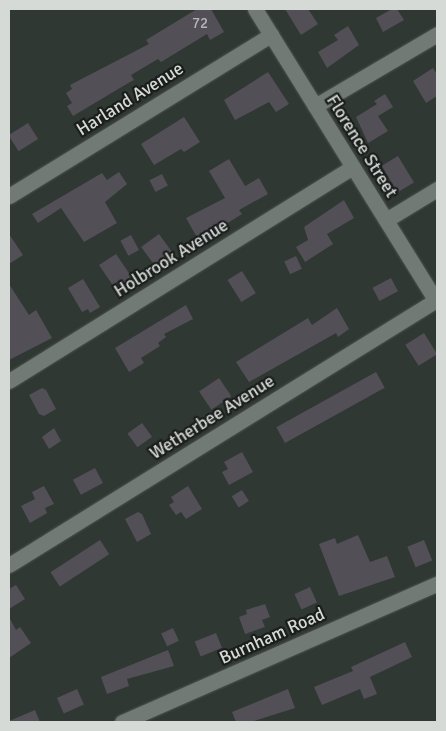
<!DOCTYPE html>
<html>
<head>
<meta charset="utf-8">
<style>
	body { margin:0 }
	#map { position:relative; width:446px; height:731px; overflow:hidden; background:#303833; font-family:Signika,sans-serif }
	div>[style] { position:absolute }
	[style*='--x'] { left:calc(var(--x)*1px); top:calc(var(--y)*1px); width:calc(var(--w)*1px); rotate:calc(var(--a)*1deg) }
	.building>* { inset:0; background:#524f57; transform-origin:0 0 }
	.roads { filter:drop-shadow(0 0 1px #4d5350) drop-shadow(0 0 1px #4d5350) }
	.minor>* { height:15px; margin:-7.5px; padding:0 7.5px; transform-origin:7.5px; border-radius:7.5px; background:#717a75 }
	span { translate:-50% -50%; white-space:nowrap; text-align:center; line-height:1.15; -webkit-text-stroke:4.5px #1b1e1c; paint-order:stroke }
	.number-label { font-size:15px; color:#b4b7b7 }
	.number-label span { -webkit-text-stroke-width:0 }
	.street-label { font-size:18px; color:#d5dad7 }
	.frame { position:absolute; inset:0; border:10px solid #d5dad7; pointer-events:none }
</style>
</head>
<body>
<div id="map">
	<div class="building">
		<i style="clip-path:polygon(197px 9px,211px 9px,224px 32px,210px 40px,207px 34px,161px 62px,158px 59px,131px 75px,134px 80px,130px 82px,73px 116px,67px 106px,72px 103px,66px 93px,72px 89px,70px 85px,149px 44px,146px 40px)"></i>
		<i style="clip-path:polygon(285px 9px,308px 9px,318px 24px,301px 35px)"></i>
		<i style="clip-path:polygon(392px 9px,397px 9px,404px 20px,383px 32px,376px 18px)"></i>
		<i style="clip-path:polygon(348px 26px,359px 45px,327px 68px,318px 52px,338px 40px,334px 35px)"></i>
		<i style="clip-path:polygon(433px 68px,437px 74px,437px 96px,426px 103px,413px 81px)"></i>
		<i style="clip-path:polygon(268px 72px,289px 104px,276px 112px,269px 102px,235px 120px,224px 100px)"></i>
		<i style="clip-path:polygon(385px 94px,393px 107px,378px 116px,388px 131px,368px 143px,356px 117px,377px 104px,374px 101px)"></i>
		<i style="clip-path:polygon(184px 117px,200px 142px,184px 152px,181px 149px,154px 165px,141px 144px)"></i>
		<i style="left:28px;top:123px;width:19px;height:23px;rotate:58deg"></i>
		<i style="left:398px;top:156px;width:31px;height:19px;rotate:59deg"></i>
		<i style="clip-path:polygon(229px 159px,245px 186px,259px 178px,268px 194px,239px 210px,242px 214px,199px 241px,186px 218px,225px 198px,209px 171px)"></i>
		<i style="clip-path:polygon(119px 172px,127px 184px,105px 202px,117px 223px,84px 242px,61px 208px,38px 223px,32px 214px,102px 173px,107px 180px)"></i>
		<i style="left:162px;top:174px;width:13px;height:14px;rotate:63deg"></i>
		<i style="clip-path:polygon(344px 200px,354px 218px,327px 234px,333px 244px,305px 262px,296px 247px,308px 240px,304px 227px)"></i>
		<i style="clip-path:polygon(9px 234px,23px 255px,9px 264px)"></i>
		<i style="left:159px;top:234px;width:24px;height:22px;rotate:54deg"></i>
		<i style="left:131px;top:235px;width:17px;height:12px;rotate:62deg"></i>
		<i style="clip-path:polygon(116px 254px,135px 282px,124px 289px,122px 286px,116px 290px,99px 265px)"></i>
		<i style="left:296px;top:256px;width:14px;height:13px;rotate:65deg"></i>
		<i style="left:242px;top:271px;width:26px;height:17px;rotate:58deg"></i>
		<i style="left:391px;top:278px;width:15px;height:21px;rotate:62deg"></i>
		<i style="clip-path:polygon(83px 279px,100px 307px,90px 313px,88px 309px,82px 312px,68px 288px)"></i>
		<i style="clip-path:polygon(9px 284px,29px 315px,36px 310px,52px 338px,9px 360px)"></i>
		<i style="clip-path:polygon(186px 305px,193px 319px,164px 334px,166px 337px,158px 343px,160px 346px,141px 358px,144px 363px,129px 372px,115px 348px)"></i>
		<i style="clip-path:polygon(337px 308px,349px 329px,338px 337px,336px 333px,249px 382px,236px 362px,308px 318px,312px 325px)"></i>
		<i style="left:424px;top:333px;width:25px;height:22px;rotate:58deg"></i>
		<i style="left:376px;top:372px;width:18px;height:114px;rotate:61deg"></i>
		<i style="left:219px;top:378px;width:22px;height:24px;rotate:56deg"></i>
		<i style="clip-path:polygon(42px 388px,46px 390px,56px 409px,44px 416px,39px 414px,29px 395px)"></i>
		<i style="left:142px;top:423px;width:17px;height:18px;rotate:54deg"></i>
		<i style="clip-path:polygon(54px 428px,61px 441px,49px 449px,42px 437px)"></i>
		<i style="clip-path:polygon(242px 452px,253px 472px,229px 485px,222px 472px,228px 469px,224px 462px)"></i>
		<i style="left:95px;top:468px;width:17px;height:25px;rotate:62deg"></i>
		<i style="clip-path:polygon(44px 486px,54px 504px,45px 508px,47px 513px,30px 523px,21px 506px,35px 499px,32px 492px)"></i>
		<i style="clip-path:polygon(188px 486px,202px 509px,186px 519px,181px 512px,176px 515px,169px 505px,174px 502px,171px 497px)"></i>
		<i style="left:242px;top:490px;width:13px;height:12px;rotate:58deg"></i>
		<i style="clip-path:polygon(138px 512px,142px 514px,151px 534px,137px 542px,125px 519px)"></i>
		<i style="clip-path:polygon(358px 535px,370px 562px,387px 556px,395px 577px,339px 596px,319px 544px,335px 538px,337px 544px)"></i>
		<i style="left:100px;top:540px;width:17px;height:59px;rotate:57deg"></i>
		<i style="left:424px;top:540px;width:22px;height:18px;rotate:68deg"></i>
		<i style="clip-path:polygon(16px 585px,25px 599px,9px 609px,9px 589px)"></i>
		<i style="left:310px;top:587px;width:17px;height:17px;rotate:66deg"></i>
		<i style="clip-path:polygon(265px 604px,270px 617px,262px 620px,265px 627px,245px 634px,239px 617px,247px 614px,246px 610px)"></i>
		<i style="clip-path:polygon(9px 617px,16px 630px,20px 627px,31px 643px,9px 658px)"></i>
		<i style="left:173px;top:628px;width:14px;height:13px;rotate:65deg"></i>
		<i style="left:216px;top:633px;width:16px;height:23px;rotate:68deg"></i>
		<i style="clip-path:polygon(405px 642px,412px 657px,370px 677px,377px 694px,364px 699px,360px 689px,322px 705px,314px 687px,353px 671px,351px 667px)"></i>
		<i style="clip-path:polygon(168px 650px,174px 666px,127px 679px,129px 686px,107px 694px,101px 677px)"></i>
		<i style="left:77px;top:689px;width:17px;height:22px;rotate:66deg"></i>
		<i style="clip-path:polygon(288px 689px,295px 708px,251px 722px,236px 722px,232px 712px)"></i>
		<i style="clip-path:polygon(35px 710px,40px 722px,9px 722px,9px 721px)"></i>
	</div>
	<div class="roads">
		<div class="minor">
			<i style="--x:255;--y:9;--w:345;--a:58.2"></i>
			<i style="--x:315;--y:106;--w:142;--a:-30.5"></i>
			<i style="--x:9;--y:196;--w:308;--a:-31.6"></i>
			<i style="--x:386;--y:220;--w:60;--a:-31.3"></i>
			<i style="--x:9;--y:381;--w:405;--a:-31.9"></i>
			<i style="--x:9;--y:565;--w:503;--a:-31.82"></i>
			<i style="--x:122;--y:722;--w:344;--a:-23.7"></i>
		</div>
	</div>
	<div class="number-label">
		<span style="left:200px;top:24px">72</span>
	</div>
	<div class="street-label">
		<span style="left:130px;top:99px;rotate:-32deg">Harland Avenue</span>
		<span style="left:362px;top:146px;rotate:58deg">Florence Street</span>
		<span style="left:171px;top:258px;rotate:-32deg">Holbrook Avenue</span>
		<span style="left:212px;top:417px;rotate:-32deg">Wetherbee Avenue</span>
		<span style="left:272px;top:636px;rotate:-24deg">Burnham Road</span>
	</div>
	<div class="frame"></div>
</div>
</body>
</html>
